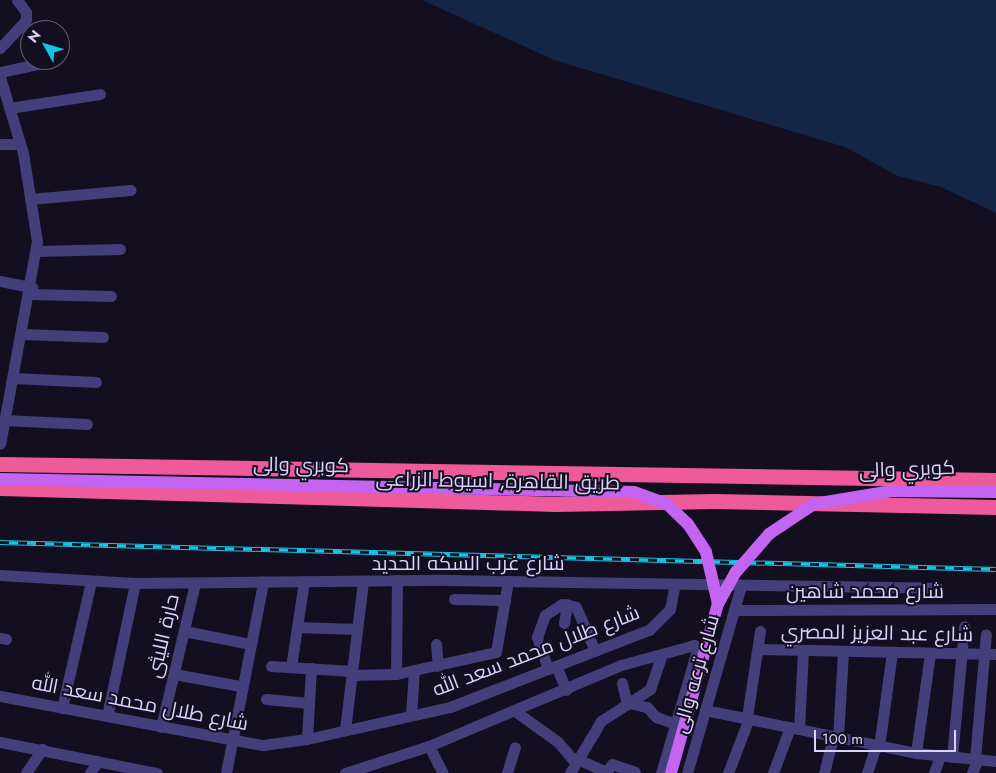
<!DOCTYPE html>
<html>
<head>
<meta charset="utf-8">
<style>
	body { margin:0 }
	#map { position:relative; width:996px; height:773px; overflow:hidden; background:#130f21; font-family:Jost,Cairo,sans-serif }
	div>[style] { position:absolute }
	[style*='--x'] { left:calc(var(--x)*1px); top:calc(var(--y)*1px); width:calc(var(--w)*1px); rotate:calc(var(--a)*1deg) }
	.water>* { inset:0; background:#142546 }
	.minor>* { height:11px; margin:-5.5px; padding:0 5.5px; transform-origin:5.5px; border-radius:5.5px; background:#443f7b }
	.major>* { height:12px; margin:-6px; padding:0 6px; transform-origin:6px; border-radius:6px; background:#c365f0 }
	.highway>* { height:15px; margin:-7.5px; padding:0 7.5px; transform-origin:7.5px; border-radius:7.5px; background:#ef5a9a }
	.rail>* { height:5px; margin-top:-2.5px; transform-origin:0; background:repeating-linear-gradient(90deg,#130f21 0 9px,#16c5e4 0 18px); box-sizing:border-box; border-block:1px solid #16c5e4 }
	.major-bridge>* { height:12px; margin:-6px; padding:0 6px; transform-origin:6px; border-radius:6px; background:#c365f0 }
	span { translate:-50% -50%; white-space:nowrap; text-align:center; line-height:1.15; -webkit-text-stroke:4px #130f21; paint-order:stroke }
	.street-label { font-size:20px; color:#dad3fb }
	.north { position:absolute; left:20px; top:20px; width:50px; height:50px; box-sizing:border-box; background:#130f21; border:1px solid #635d78; border-radius:50%; rotate:309deg; font-size:14px; font-weight:700; line-height:20px; text-align:center; color:#dad3fb }
	.north::after { content:''; display:block; margin:auto; width:18px; height:22px; background:#16c5e4; clip-path:polygon(50% 0,100% 100%,50% 72%,0 100%) }
	.scale { position:absolute; left:814px; top:730px; width:142px; height:22px; box-sizing:border-box; border:2px solid #dad3fb; border-top:0; padding-left:6px; font-size:15px; line-height:18px; white-space:nowrap; color:#dad3fb; -webkit-text-stroke:4px #130f21; paint-order:stroke }
</style>
</head>
<body>
<div id="map">
	<div class="water">
		<i style="clip-path:polygon(422px 0,996px 0,996px 213px,941px 187px,898px 176px,845px 147px,554px 60px)"></i>
	</div>
	<div class="minor">
		<i style="--x:0;--y:48;--w:38;--a:-47"></i>
		<i style="--x:26;--y:20;--w:8;--a:-90"></i>
		<i style="--x:26;--y:12;--w:15;--a:-127"></i>
		<i style="--x:0;--y:72;--w:57;--a:-12.1"></i>
		<i style="--x:0;--y:77;--w:79;--a:73.2"></i>
		<i style="--x:23;--y:153;--w:89;--a:81"></i>
		<i style="--x:37;--y:241;--w:206;--a:100.3"></i>
		<i style="--x:9;--y:108;--w:92;--a:-8.7"></i>
		<i style="--x:0;--y:144;--w:18;--a:0"></i>
		<i style="--x:30;--y:199;--w:101;--a:-5.1"></i>
		<i style="--x:37;--y:251;--w:83;--a:-1.4"></i>
		<i style="--x:0;--y:281;--w:33;--a:11"></i>
		<i style="--x:31;--y:294;--w:80;--a:1.4"></i>
		<i style="--x:22;--y:334;--w:81;--a:2.1"></i>
		<i style="--x:13;--y:378;--w:83;--a:2.8"></i>
		<i style="--x:4;--y:420;--w:83;--a:2.8"></i>
		<i style="--x:0;--y:575;--w:135;--a:3.4"></i>
		<i style="--x:135;--y:583;--w:312;--a:-0.6"></i>
		<i style="--x:447;--y:580;--w:490;--a:0.9"></i>
		<i style="--x:454;--y:599;--w:51;--a:1.1"></i>
		<i style="--x:562;--y:604;--w:14;--a:12"></i>
		<i style="--x:576;--y:607;--w:48;--a:66.6"></i>
		<i style="--x:734;--y:610;--w:262;--a:-0.2"></i>
		<i style="--x:564;--y:623;--w:19;--a:-81"></i>
		<i style="--x:297;--y:627;--w:60;--a:1.9"></i>
		<i style="--x:184;--y:631;--w:67;--a:11.1"></i>
		<i style="--x:0;--y:638;--w:6;--a:9"></i>
		<i style="--x:436;--y:644;--w:22;--a:85"></i>
		<i style="--x:758;--y:649;--w:238;--a:1.2"></i>
		<i style="--x:271;--y:666;--w:81;--a:3.5"></i>
		<i style="--x:556;--y:666;--w:26;--a:67"></i>
		<i style="--x:291;--y:667;--w:87;--a:-81.4"></i>
		<i style="--x:548;--y:669;--w:34;--a:-109"></i>
		<i style="--x:537;--y:637;--w:23;--a:-70"></i>
		<i style="--x:545;--y:615;--w:20;--a:-33"></i>
		<i style="--x:174;--y:674;--w:68;--a:10.2"></i>
		<i style="--x:396;--y:674;--w:94;--a:-89.4"></i>
		<i style="--x:351;--y:675;--w:45;--a:-1.3"></i>
		<i style="--x:396;--y:674;--w:102;--a:-12.4"></i>
		<i style="--x:496;--y:652;--w:72;--a:-80.4"></i>
		<i style="--x:622;--y:683;--w:22;--a:77"></i>
		<i style="--x:0;--y:696;--w:268;--a:10.6"></i>
		<i style="--x:263;--y:745;--w:44;--a:-7.8"></i>
		<i style="--x:307;--y:739;--w:147;--a:-12.6"></i>
		<i style="--x:450;--y:707;--w:213;--a:-21.2"></i>
		<i style="--x:649;--y:630;--w:30;--a:-45"></i>
		<i style="--x:670;--y:609;--w:25;--a:-79"></i>
		<i style="--x:266;--y:699;--w:43;--a:5.3"></i>
		<i style="--x:629;--y:703;--w:18;--a:13"></i>
		<i style="--x:647;--y:707;--w:13;--a:48"></i>
		<i style="--x:656;--y:717;--w:21;--a:19"></i>
		<i style="--x:62;--y:708;--w:130;--a:-77.1"></i>
		<i style="--x:705;--y:710;--w:215;--a:11.5"></i>
		<i style="--x:916;--y:753;--w:80;--a:5.7"></i>
		<i style="--x:515;--y:711;--w:53;--a:35.8"></i>
		<i style="--x:558;--y:742;--w:25;--a:50"></i>
		<i style="--x:411;--y:715;--w:45;--a:-86.2"></i>
		<i style="--x:107;--y:716;--w:136;--a:-78.1"></i>
		<i style="--x:747;--y:717;--w:87;--a:-81.4"></i>
		<i style="--x:161;--y:727;--w:148;--a:-76.7"></i>
		<i style="--x:799;--y:729;--w:79;--a:-87.1"></i>
		<i style="--x:345;--y:730;--w:150;--a:-83.1"></i>
		<i style="--x:838;--y:738;--w:87;--a:-86.7"></i>
		<i style="--x:307;--y:739;--w:71;--a:-86.8"></i>
		<i style="--x:0;--y:742;--w:160;--a:11.2"></i>
		<i style="--x:429;--y:746;--w:30;--a:63"></i>
		<i style="--x:879;--y:747;--w:96;--a:-82.2"></i>
		<i style="--x:916;--y:753;--w:101;--a:-82"></i>
		<i style="--x:952;--y:757;--w:131;--a:-84.7"></i>
		<i style="--x:575;--y:758;--w:36;--a:24"></i>
		<i style="--x:975;--y:759;--w:125;--a:-85"></i>
		<i style="--x:606;--y:772;--w:10;--a:-53"></i>
		<i style="--x:612;--y:764;--w:24;--a:19"></i>
		<i style="--x:26;--y:773;--w:29;--a:-56"></i>
		<i style="--x:90;--y:773;--w:14;--a:-56"></i>
		<i style="--x:226;--y:773;--w:195;--a:-79"></i>
		<i style="--x:345;--y:773;--w:88;--a:-17.8"></i>
		<i style="--x:429;--y:746;--w:208;--a:-22.9"></i>
		<i style="--x:621;--y:665;--w:76;--a:-15.3"></i>
		<i style="--x:694;--y:645;--w:6;--a:59"></i>
		<i style="--x:697;--y:650;--w:128;--a:106.3"></i>
		<i style="--x:507;--y:773;--w:27;--a:-73"></i>
		<i style="--x:570;--y:773;--w:61;--a:-59.2"></i>
		<i style="--x:601;--y:721;--w:59;--a:-33.1"></i>
		<i style="--x:650;--y:689;--w:37;--a:-71"></i>
		<i style="--x:687;--y:773;--w:195;--a:-73.9"></i>
		<i style="--x:728;--y:773;--w:59;--a:-69.1"></i>
		<i style="--x:773;--y:773;--w:49;--a:-69.7"></i>
		<i style="--x:824;--y:773;--w:37;--a:-76"></i>
		<i style="--x:867;--y:773;--w:28;--a:-72"></i>
		<i style="--x:934;--y:773;--w:18;--a:-71"></i>
		<i style="--x:972;--y:773;--w:15;--a:-67"></i>
	</div>
	<div class="major">
		<i style="--x:671;--y:773;--w:175;--a:-74.5"></i>
	</div>
	<div class="highway">
		<i style="--x:0;--y:464;--w:996;--a:0.92"></i>
		<i style="--x:0;--y:488;--w:556;--a:1.65"></i>
		<i style="--x:556;--y:504;--w:158;--a:-1.1"></i>
		<i style="--x:714;--y:501;--w:282;--a:1.2"></i>
	</div>
	<div class="rail">
		<i style="--x:0;--y:542;--w:996;--a:1.55"></i>
	</div>
	<div class="major-bridge">
		<i style="--x:0;--y:479;--w:634;--a:1.17"></i>
		<i style="--x:634;--y:492;--w:35;--a:20"></i>
		<i style="--x:667;--y:504;--w:29;--a:44"></i>
		<i style="--x:688;--y:524;--w:33;--a:57"></i>
		<i style="--x:706;--y:552;--w:53;--a:77"></i>
		<i style="--x:718;--y:604;--w:37;--a:-61"></i>
		<i style="--x:736;--y:572;--w:50;--a:-49"></i>
		<i style="--x:769;--y:534;--w:54;--a:-33.7"></i>
		<i style="--x:814;--y:504;--w:79;--a:-9.5"></i>
		<i style="--x:892;--y:491;--w:104;--a:0.6"></i>
	</div>
	<div class="street-label">
		<span style="left:301px;top:465px;rotate:1deg">كوبري والى</span>
		<span style="left:907px;top:469px;rotate:-2deg">كوبري والى</span>
		<span style="left:498px;top:481px;rotate:1deg">طريق القاهرة, اسيوط الزراعى</span>
		<span style="left:468px;top:563px">شارع غرب السكه الحديد</span>
		<span style="left:865px;top:591px">شارع محمد شاهين</span>
		<span style="left:877px;top:633px;rotate:1deg">شارع عبد العزيز المصري</span>
		<span style="left:163px;top:636px;rotate:-77deg">حارة الليثى</span>
		<span style="left:536px;top:651px;rotate:-21deg">شارع طلال محمد سعد الله</span>
		<span style="left:696px;top:674px;rotate:-74deg">شارع ترعه والى</span>
		<span style="left:140px;top:703px;rotate:11deg">شارع طلال محمد سعد الله</span>
	</div>
	<div class="north">N</div>
	<div class="scale">100 m</div>
</div>
</body>
</html>
